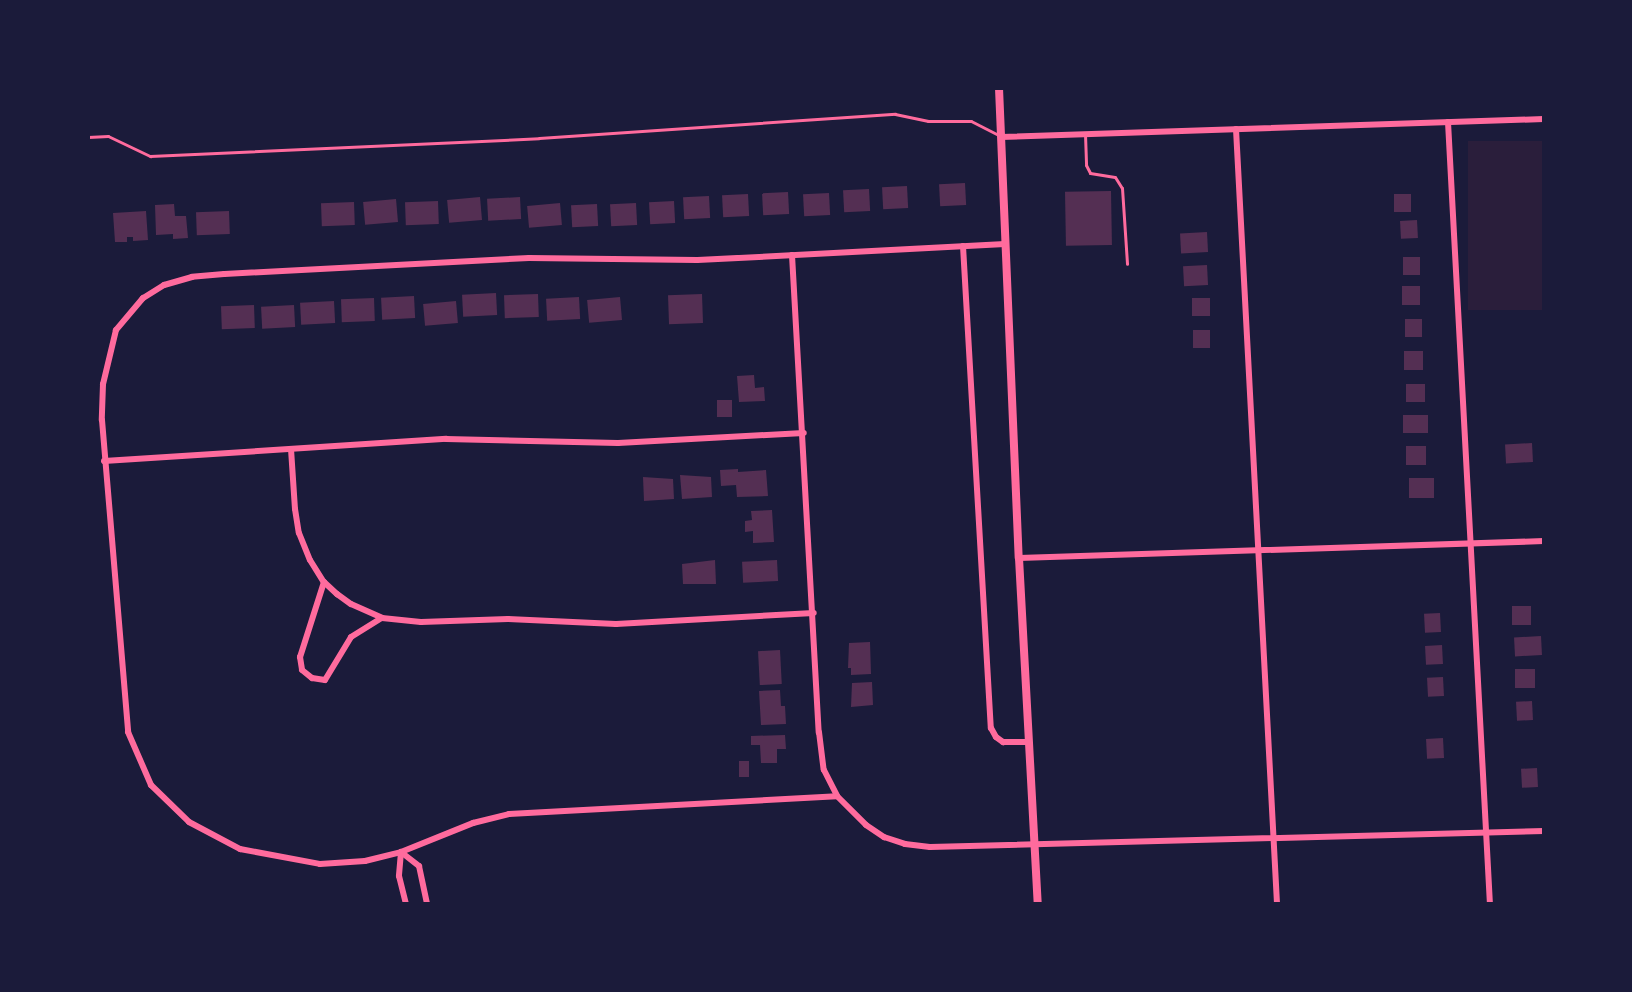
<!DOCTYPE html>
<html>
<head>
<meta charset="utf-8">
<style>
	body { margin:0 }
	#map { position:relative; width:1632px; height:992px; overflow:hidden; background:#1b1b3a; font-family:Helvetica,sans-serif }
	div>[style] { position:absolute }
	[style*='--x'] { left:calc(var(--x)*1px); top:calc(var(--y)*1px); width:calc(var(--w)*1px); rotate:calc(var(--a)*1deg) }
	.green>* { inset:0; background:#2a1e3b; transform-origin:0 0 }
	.building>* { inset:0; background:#542f53; transform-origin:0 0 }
	.service>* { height:3px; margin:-1.5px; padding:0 1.5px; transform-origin:1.5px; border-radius:1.5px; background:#ff6b9d }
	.minor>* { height:6px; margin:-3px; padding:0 3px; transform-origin:3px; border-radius:3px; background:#ff6b9d }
	.secondary>* { height:8px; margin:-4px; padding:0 4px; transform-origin:4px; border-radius:4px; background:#ff6b9d }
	span { translate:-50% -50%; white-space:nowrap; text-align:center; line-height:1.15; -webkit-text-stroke:5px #1b1b3a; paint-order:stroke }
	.frame { position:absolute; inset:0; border:90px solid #1b1b3a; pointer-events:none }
</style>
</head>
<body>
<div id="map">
	<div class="green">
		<i style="left:1543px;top:141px;width:169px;height:75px;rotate:90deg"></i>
	</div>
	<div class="building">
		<i style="left:965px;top:183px;width:22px;height:26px;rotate:87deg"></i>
		<i style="left:907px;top:186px;width:22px;height:25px;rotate:87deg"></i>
		<i style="left:869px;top:189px;width:22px;height:26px;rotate:87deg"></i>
		<i style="left:1111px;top:191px;width:54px;height:46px;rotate:89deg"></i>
		<i style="left:788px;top:192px;width:22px;height:26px;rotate:87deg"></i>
		<i style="left:829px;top:193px;width:22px;height:26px;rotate:87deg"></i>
		<i style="left:748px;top:194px;width:22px;height:26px;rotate:87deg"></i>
		<i style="left:1411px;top:194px;width:18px;height:17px;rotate:90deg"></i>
		<i style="left:709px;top:196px;width:22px;height:26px;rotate:87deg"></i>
		<i style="left:480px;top:197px;width:23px;height:33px;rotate:85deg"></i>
		<i style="left:520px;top:197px;width:22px;height:33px;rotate:87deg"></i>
		<i style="left:396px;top:199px;width:23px;height:33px;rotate:85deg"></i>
		<i style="left:438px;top:201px;width:23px;height:33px;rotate:88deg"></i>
		<i style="left:674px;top:201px;width:22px;height:25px;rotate:87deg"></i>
		<i style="left:354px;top:202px;width:23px;height:33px;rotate:88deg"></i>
		<i style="left:560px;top:203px;width:22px;height:33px;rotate:85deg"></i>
		<i style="left:636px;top:203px;width:22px;height:26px;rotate:87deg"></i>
		<i style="clip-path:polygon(174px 204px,175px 216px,186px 216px,188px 238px,173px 239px,173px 234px,156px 235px,155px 205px)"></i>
		<i style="left:597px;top:204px;width:22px;height:26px;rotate:87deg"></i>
		<i style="clip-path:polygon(146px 211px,148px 240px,133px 241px,133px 237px,127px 237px,127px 242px,115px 242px,113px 213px)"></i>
		<i style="left:229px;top:211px;width:23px;height:33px;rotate:88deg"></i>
		<i style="left:1417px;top:220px;width:18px;height:17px;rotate:87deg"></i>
		<i style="left:1207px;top:232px;width:20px;height:27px;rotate:87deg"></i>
		<i style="left:1403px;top:257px;width:17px;height:18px"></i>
		<i style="left:1207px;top:265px;width:20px;height:24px;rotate:87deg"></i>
		<i style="left:1402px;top:286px;width:18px;height:19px"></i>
		<i style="left:496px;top:293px;width:22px;height:34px;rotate:87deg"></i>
		<i style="left:538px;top:294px;width:23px;height:34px;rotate:88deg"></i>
		<i style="left:702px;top:294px;width:29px;height:34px;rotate:88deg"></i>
		<i style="left:414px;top:296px;width:22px;height:33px;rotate:87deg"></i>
		<i style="left:579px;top:297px;width:22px;height:33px;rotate:87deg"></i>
		<i style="left:620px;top:297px;width:23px;height:33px;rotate:85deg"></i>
		<i style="left:374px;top:298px;width:23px;height:33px;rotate:88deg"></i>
		<i style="left:1192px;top:298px;width:18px;height:18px"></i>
		<i style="left:334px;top:301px;width:22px;height:34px;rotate:87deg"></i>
		<i style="left:456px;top:301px;width:22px;height:33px;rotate:85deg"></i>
		<i style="left:254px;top:305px;width:23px;height:33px;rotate:88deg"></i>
		<i style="left:294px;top:305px;width:22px;height:33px;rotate:87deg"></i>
		<i style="left:1422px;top:319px;width:18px;height:17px;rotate:90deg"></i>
		<i style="left:1193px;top:330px;width:17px;height:18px"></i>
		<i style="left:1404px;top:351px;width:19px;height:19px"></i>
		<i style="clip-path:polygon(754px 375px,755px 388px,764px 387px,765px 401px,739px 402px,737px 376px)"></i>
		<i style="left:1406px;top:384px;width:19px;height:18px"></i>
		<i style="left:717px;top:400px;width:15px;height:17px"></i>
		<i style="left:1428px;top:415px;width:18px;height:25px;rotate:90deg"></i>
		<i style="left:1532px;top:443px;width:19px;height:27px;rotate:87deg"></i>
		<i style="left:1406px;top:446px;width:20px;height:19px"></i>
		<i style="clip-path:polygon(738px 469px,738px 472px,766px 470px,768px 496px,737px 497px,736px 485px,721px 486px,720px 470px)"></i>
		<i style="clip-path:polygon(680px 475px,711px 477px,712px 497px,682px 499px)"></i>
		<i style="clip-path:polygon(643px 477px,673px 479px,674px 499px,644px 501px)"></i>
		<i style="left:1409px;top:478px;width:25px;height:20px"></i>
		<i style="clip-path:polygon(772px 510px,774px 542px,753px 543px,753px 531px,745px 532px,745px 521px,752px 520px,751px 511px)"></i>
		<i style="clip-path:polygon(715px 560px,716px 584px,683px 584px,682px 564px)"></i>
		<i style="left:777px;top:560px;width:21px;height:35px;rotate:87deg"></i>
		<i style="left:1512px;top:606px;width:19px;height:19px"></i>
		<i style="left:1440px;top:613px;width:19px;height:16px;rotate:87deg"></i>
		<i style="left:1541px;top:636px;width:19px;height:27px;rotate:87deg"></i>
		<i style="clip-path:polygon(870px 642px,871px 674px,851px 675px,851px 668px,848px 668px,849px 643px)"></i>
		<i style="left:1442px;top:645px;width:19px;height:17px;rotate:87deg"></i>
		<i style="left:780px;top:650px;width:34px;height:22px;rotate:87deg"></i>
		<i style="left:1515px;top:669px;width:20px;height:19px"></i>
		<i style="left:1443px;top:677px;width:19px;height:16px;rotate:87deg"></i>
		<i style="clip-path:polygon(872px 682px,873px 705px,851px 707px,852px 683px)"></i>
		<i style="clip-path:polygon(780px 690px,781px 706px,785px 706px,786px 724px,761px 725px,759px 691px)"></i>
		<i style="left:1532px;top:701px;width:19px;height:16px;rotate:87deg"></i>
		<i style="clip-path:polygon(785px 735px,786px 749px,777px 749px,777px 763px,761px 763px,760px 745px,751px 745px,751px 736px)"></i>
		<i style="left:1443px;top:738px;width:20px;height:17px;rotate:87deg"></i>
		<i style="left:749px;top:761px;width:16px;height:10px;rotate:90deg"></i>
		<i style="left:1537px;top:768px;width:19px;height:16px;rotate:87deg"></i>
	</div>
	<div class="service">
		<i style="--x:1085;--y:134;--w:31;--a:88"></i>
		<i style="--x:1086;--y:165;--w:9;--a:63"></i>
		<i style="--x:1090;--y:173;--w:25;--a:9"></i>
		<i style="--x:1115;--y:177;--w:13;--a:58"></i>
		<i style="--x:1122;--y:188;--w:76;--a:86.2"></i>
		<i style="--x:88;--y:137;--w:20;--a:-3"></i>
		<i style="--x:108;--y:136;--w:47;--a:25.5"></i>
		<i style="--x:150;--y:156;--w:389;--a:-2.6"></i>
		<i style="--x:539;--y:138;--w:357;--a:-3.9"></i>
		<i style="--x:895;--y:114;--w:34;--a:12"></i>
		<i style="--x:928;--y:121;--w:43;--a:0"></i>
		<i style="--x:971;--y:121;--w:33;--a:27"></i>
	</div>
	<div class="minor">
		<i style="--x:1448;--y:122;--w:783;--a:86.93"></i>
		<i style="--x:1236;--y:129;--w:776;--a:86.97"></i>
		<i style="--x:1001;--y:137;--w:543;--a:-1.9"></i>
		<i style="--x:1005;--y:244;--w:308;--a:177"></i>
		<i style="--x:697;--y:260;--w:168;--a:-179.3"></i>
		<i style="--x:529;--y:258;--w:305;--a:177"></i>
		<i style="--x:224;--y:274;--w:32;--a:175"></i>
		<i style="--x:192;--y:277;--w:29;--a:164"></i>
		<i style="--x:164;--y:285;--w:25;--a:148"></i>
		<i style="--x:143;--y:298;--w:42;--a:130.2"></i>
		<i style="--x:116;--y:330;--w:56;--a:103.5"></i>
		<i style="--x:103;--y:384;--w:36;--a:92"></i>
		<i style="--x:102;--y:420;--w:313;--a:85.2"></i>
		<i style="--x:128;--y:732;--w:58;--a:66.5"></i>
		<i style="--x:151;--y:785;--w:53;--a:44.2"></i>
		<i style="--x:189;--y:822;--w:58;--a:27.9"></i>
		<i style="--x:240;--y:849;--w:81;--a:10.6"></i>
		<i style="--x:320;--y:864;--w:45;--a:-3.8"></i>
		<i style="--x:365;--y:861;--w:37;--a:-14"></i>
		<i style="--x:401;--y:852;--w:78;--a:-21.9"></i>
		<i style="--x:473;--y:823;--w:37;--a:-14"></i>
		<i style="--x:509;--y:814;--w:328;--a:-3.1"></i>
		<i style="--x:837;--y:796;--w:41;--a:45"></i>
		<i style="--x:866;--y:825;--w:22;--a:34"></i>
		<i style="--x:884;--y:837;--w:22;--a:18"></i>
		<i style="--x:905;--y:844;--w:25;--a:7"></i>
		<i style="--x:930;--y:847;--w:614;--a:-1.49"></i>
		<i style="--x:963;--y:246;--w:483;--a:86.7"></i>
		<i style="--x:991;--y:728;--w:10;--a:61"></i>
		<i style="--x:996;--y:737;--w:9;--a:36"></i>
		<i style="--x:1003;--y:742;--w:26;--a:0"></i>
		<i style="--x:792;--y:255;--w:478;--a:86.8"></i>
		<i style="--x:819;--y:732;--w:38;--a:83"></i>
		<i style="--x:824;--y:770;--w:29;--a:63"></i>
		<i style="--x:291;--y:449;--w:60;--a:86.2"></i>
		<i style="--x:295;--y:509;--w:24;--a:81"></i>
		<i style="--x:299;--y:533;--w:29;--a:68"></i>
		<i style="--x:310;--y:560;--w:26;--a:58"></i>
		<i style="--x:324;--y:582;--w:18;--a:43"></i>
		<i style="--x:337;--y:594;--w:17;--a:36"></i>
		<i style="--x:351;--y:604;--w:34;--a:24"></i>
		<i style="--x:382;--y:618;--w:39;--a:6"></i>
		<i style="--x:421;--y:622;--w:87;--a:-2"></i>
		<i style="--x:508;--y:619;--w:108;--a:2.7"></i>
		<i style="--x:616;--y:624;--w:198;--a:-3.2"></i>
		<i style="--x:104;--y:461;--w:343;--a:-3.7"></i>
		<i style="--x:446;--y:439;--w:172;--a:1.3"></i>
		<i style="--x:618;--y:443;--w:186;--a:-3.1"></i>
		<i style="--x:1019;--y:558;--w:525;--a:-1.85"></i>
		<i style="--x:324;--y:582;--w:79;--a:107.7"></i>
		<i style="--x:300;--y:657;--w:13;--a:81"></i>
		<i style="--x:302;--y:670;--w:13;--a:39"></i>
		<i style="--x:312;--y:678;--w:13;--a:9"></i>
		<i style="--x:325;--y:680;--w:50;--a:-58.8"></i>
		<i style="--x:351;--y:637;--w:36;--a:-32"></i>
		<i style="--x:401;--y:852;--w:23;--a:38"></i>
		<i style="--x:419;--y:866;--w:39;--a:78"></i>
		<i style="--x:401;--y:852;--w:24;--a:95"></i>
		<i style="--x:399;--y:876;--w:29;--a:76"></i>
	</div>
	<div class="secondary">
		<i style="--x:999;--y:88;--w:470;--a:87.6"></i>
		<i style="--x:1019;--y:558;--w:347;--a:86.9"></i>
	</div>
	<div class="frame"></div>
</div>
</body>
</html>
